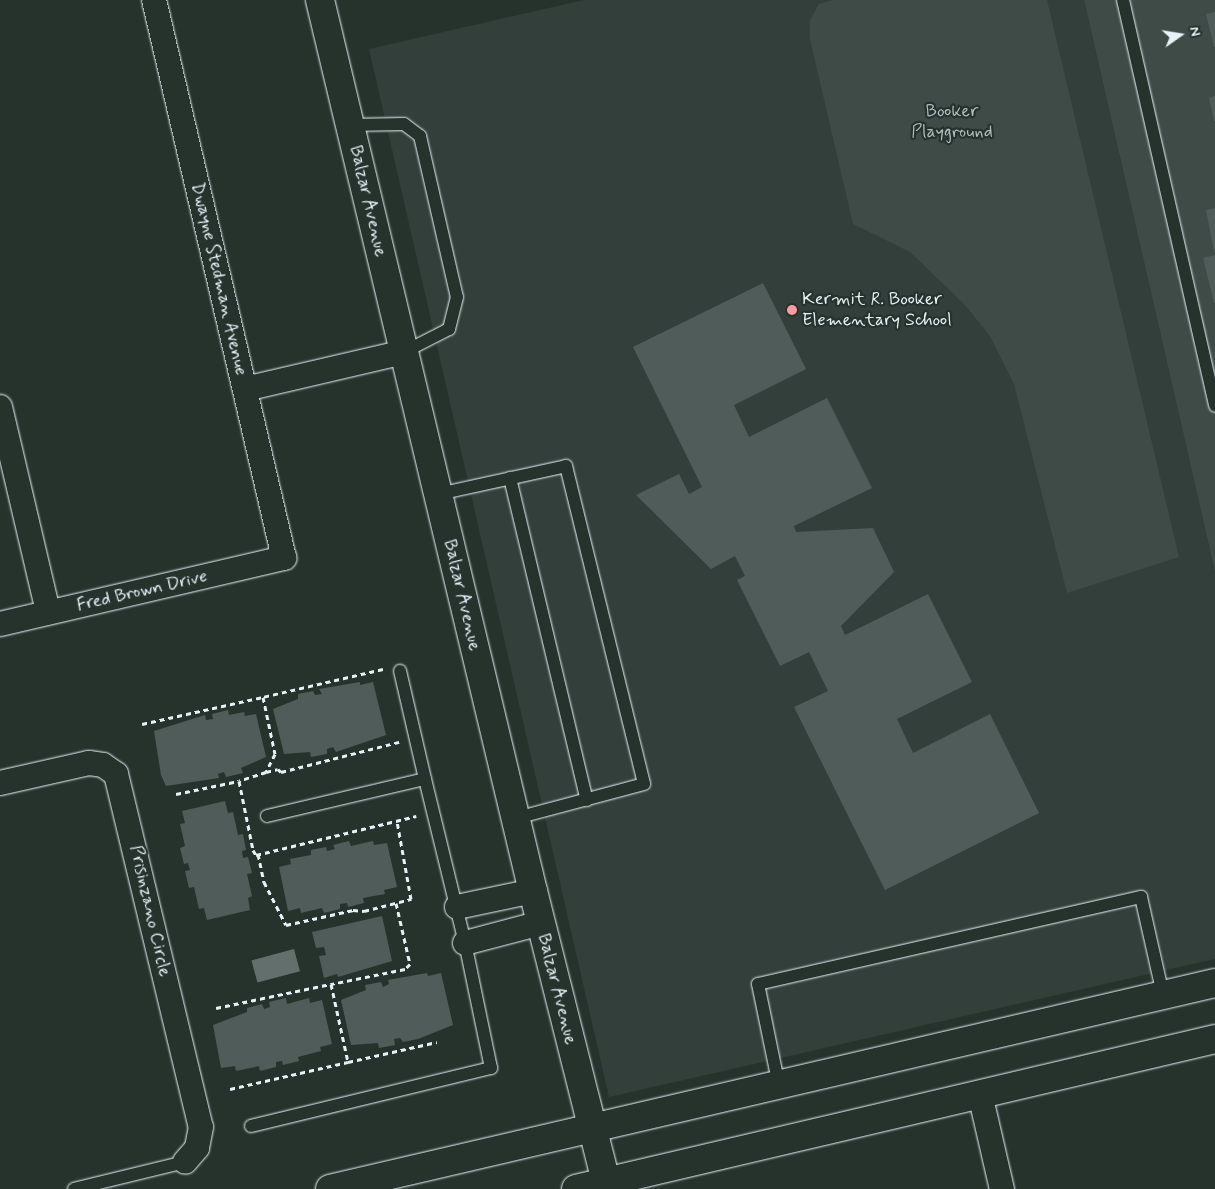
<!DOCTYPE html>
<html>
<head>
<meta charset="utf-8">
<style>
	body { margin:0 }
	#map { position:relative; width:1215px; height:1189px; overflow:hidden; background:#26332d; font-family:Mynerve,sans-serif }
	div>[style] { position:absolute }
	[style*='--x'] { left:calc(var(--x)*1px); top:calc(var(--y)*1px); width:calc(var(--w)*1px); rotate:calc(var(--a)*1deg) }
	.built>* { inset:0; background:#333f3a }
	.green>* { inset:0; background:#3e4b47 }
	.water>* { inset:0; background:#636f6d; transform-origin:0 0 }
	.building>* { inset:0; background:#505c59 }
	.path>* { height:3px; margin-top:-1.5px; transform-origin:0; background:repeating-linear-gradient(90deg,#e8f1f8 0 5px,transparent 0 9px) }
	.roads { filter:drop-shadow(0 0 1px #e8f1f8) drop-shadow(0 0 1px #e8f1f8) }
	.lane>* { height:12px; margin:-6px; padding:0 6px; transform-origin:6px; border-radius:6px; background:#26332d }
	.street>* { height:24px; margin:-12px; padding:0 12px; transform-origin:12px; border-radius:12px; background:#26332d }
	.secondary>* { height:28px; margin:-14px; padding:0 14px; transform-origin:14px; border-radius:14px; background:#26332d }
	.primary>* { height:28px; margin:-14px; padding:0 14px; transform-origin:14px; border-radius:14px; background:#26332d }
	.dots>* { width:14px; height:14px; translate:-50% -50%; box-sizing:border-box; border:2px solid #26332d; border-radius:50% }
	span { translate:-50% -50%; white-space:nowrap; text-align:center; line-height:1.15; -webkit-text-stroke:4.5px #26332d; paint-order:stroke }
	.park-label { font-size:18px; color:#b5bfc3 }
	.street-label { font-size:18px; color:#e8f1f8 }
	.poi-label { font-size:18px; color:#e8f1f8 }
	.left { translate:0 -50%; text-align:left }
	.north { position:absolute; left:1155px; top:10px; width:50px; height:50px; -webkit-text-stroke:4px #26332d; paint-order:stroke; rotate:77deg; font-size:14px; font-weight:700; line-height:20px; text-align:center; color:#e8f1f8 }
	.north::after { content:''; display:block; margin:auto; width:18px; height:22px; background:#e8f1f8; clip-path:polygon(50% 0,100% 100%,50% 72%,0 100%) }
</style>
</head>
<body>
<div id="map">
	<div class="built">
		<i style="clip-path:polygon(584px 0,1084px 0,1215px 572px,1215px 959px,609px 1097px,369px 49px)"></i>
	</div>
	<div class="green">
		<i style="clip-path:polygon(833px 0,1047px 0,1179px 557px,1067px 593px,1014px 384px,990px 336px,965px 305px,910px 252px,853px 224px,810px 39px,810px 20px,819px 4px)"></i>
		<i style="clip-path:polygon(1084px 0,1215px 0,1215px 572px)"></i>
	</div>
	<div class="water">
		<i style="left:294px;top:949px;width:23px;height:44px;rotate:75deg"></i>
	</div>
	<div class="building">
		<i style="clip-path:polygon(1215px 12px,1215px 47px,1214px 47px,1206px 14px)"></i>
		<i style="clip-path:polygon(1215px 96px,1215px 121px,1214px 121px,1209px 98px)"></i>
		<i style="clip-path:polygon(1215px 208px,1215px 252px,1214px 252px,1206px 210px)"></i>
		<i style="clip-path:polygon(1215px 255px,1215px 303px,1214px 303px,1203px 258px)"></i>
		<i style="clip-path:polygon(763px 283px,806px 369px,734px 405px,749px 437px,827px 398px,872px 488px,794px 526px,796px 532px,873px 528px,894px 572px,841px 626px,845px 635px,928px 594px,972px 682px,897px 719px,913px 753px,990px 714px,1039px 813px,885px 890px,794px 707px,828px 691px,809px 652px,780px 666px,737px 580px,745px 576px,735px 556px,711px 569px,636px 495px,679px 474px,689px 494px,702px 487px,633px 347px)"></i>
		<i style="clip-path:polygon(360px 682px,360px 685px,373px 682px,386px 735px,336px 752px,333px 747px,327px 749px,327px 754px,311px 757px,310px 752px,284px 754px,273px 709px,298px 699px,298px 694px,313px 691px,315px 695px,322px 694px,319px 689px)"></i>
		<i style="clip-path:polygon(228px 710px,229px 715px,244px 712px,245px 716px,256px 714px,266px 757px,241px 768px,243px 773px,226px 777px,224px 772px,218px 774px,219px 778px,166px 786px,161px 775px,154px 731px,205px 715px,206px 720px,213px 719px,212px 714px)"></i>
		<i style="clip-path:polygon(225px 801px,228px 813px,233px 812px,238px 835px,243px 834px,246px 850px,242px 851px,243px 858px,248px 857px,252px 873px,247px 874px,252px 896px,248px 898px,250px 910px,207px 920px,204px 908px,199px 909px,194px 887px,189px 888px,185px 871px,190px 870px,188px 863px,184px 864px,180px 848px,185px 846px,180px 824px,185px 823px,182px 811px)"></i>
		<i style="clip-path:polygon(349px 841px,351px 846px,373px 841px,374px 845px,387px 843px,397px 887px,384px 890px,385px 894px,363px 898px,364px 903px,348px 907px,347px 903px,340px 904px,340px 909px,324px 913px,322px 908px,301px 913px,300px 908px,288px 911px,279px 867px,291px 864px,290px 859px,311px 855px,311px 850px,326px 847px,327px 851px,335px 849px,333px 845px)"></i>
		<i style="clip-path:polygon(382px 916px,392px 961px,338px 977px,337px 974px,324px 978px,319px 956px,326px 955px,324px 947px,316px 948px,312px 932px)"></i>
		<i style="clip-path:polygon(427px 973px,428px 976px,441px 973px,453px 1025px,418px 1039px,403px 1042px,400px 1038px,394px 1039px,395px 1045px,379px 1048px,378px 1043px,351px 1045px,341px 1000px,366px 990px,365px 985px,381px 982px,383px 987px,389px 984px,388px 980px)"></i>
		<i style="clip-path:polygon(286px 998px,287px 1004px,309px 998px,310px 1003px,322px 1000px,332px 1044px,320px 1047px,321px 1051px,298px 1057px,299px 1061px,283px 1065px,282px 1061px,276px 1062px,276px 1067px,260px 1071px,259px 1066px,236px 1071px,235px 1066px,221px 1068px,213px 1025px,247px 1012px,247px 1008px,262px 1004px,264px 1009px,270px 1007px,269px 1002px)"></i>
	</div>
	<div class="path">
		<i style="--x:383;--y:669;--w:123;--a:166.9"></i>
		<i style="--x:263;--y:697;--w:58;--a:78.1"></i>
		<i style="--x:275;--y:754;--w:20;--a:117"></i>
		<i style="--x:266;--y:772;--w:28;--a:162"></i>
		<i style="--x:239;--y:781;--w:70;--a:78.5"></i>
		<i style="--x:253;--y:850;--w:6;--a:59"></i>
		<i style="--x:256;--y:855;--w:165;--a:-13.7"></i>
		<i style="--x:142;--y:724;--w:124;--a:-12.6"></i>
		<i style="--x:266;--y:772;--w:12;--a:-14"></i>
		<i style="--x:278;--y:769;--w:4;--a:45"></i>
		<i style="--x:281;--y:772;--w:122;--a:-14.3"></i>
		<i style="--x:176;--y:794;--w:64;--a:-11.7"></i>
		<i style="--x:258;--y:854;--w:29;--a:78"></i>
		<i style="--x:264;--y:882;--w:48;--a:62.9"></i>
		<i style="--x:286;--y:925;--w:69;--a:-12.6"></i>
		<i style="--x:353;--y:910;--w:11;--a:5"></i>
		<i style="--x:364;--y:911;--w:49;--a:-14.3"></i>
		<i style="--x:411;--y:899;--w:79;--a:-100.2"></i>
		<i style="--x:396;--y:903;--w:63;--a:77.1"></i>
		<i style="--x:410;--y:964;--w:7;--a:135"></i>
		<i style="--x:405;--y:969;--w:76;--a:168.5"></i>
		<i style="--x:331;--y:984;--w:80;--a:77.7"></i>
		<i style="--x:348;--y:1062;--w:91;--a:-12.7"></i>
		<i style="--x:216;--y:1008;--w:117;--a:-11.8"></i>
		<i style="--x:230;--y:1089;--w:121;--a:-12.9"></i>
	</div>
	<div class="roads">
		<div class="lane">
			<i style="--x:1123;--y:0;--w:416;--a:77.2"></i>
			<i style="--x:350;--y:125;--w:54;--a:-1.1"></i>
			<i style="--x:404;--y:124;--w:20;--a:37"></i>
			<i style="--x:420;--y:136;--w:165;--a:77.1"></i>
			<i style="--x:457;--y:297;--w:33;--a:104"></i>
			<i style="--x:449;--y:329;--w:51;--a:152.9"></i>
			<i style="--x:510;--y:478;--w:331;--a:76.6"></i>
			<i style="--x:438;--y:494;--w:131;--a:-12.3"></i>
			<i style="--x:566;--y:466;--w:327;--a:76.2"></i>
			<i style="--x:644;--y:784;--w:132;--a:165.1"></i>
			<i style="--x:267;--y:816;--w:162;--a:-13.2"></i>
			<i style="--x:425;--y:779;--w:111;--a:-103"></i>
			<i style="--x:779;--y:1086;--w:104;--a:-101.6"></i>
			<i style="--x:758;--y:984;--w:393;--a:-12.8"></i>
			<i style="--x:1141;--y:897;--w:100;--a:77.3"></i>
			<i style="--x:251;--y:1126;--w:247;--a:-13.6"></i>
			<i style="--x:491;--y:1068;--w:128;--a:-101.7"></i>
			<i style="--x:465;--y:943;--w:169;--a:-103.7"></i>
			<i style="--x:74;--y:1189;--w:114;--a:-13.7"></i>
		</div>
		<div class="street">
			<i style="--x:245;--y:389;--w:163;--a:-13.1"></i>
			<i style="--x:0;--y:407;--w:211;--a:76.8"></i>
			<i style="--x:0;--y:624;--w:292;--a:-13.1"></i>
			<i style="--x:284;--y:558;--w:573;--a:-103.11"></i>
			<i style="--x:0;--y:783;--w:91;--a:-12.7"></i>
			<i style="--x:89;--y:763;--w:14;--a:8"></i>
			<i style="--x:103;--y:765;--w:16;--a:35"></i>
			<i style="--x:116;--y:774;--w:363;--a:76.5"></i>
			<i style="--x:201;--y:1127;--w:21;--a:101"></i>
			<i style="--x:197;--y:1148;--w:18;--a:131"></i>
			<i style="--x:457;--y:907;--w:78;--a:-11.9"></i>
			<i style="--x:465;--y:943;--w:79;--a:-14.7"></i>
			<i style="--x:980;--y:1094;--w:98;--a:77"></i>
		</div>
		<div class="secondary">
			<i style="--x:320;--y:0;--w:916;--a:76.56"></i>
			<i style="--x:533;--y:891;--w:307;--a:75.9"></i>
		</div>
		<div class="primary">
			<i style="--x:330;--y:1189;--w:909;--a:-13.1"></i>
			<i style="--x:576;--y:1189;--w:656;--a:-13.21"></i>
		</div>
	</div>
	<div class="dots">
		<i style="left:792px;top:310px;background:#ff9aa2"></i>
	</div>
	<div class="park-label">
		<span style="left:952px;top:122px">Booker<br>Playground</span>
	</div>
	<div class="street-label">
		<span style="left:368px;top:201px;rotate:77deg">Balzar Avenue</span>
		<span style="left:219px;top:279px;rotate:77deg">Dwayne Stedman Avenue</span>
		<span style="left:142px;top:591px;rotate:-13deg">Fred Brown Drive</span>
		<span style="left:462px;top:595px;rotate:77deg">Balzar Avenue</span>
		<span style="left:150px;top:911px;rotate:77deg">Prisinzano Circle</span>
		<span style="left:557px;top:989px;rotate:76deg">Balzar Avenue</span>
	</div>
	<div class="poi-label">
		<span class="left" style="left:802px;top:310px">Kermit R. Booker<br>Elementary School</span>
	</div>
	<div class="north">N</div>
</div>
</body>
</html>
